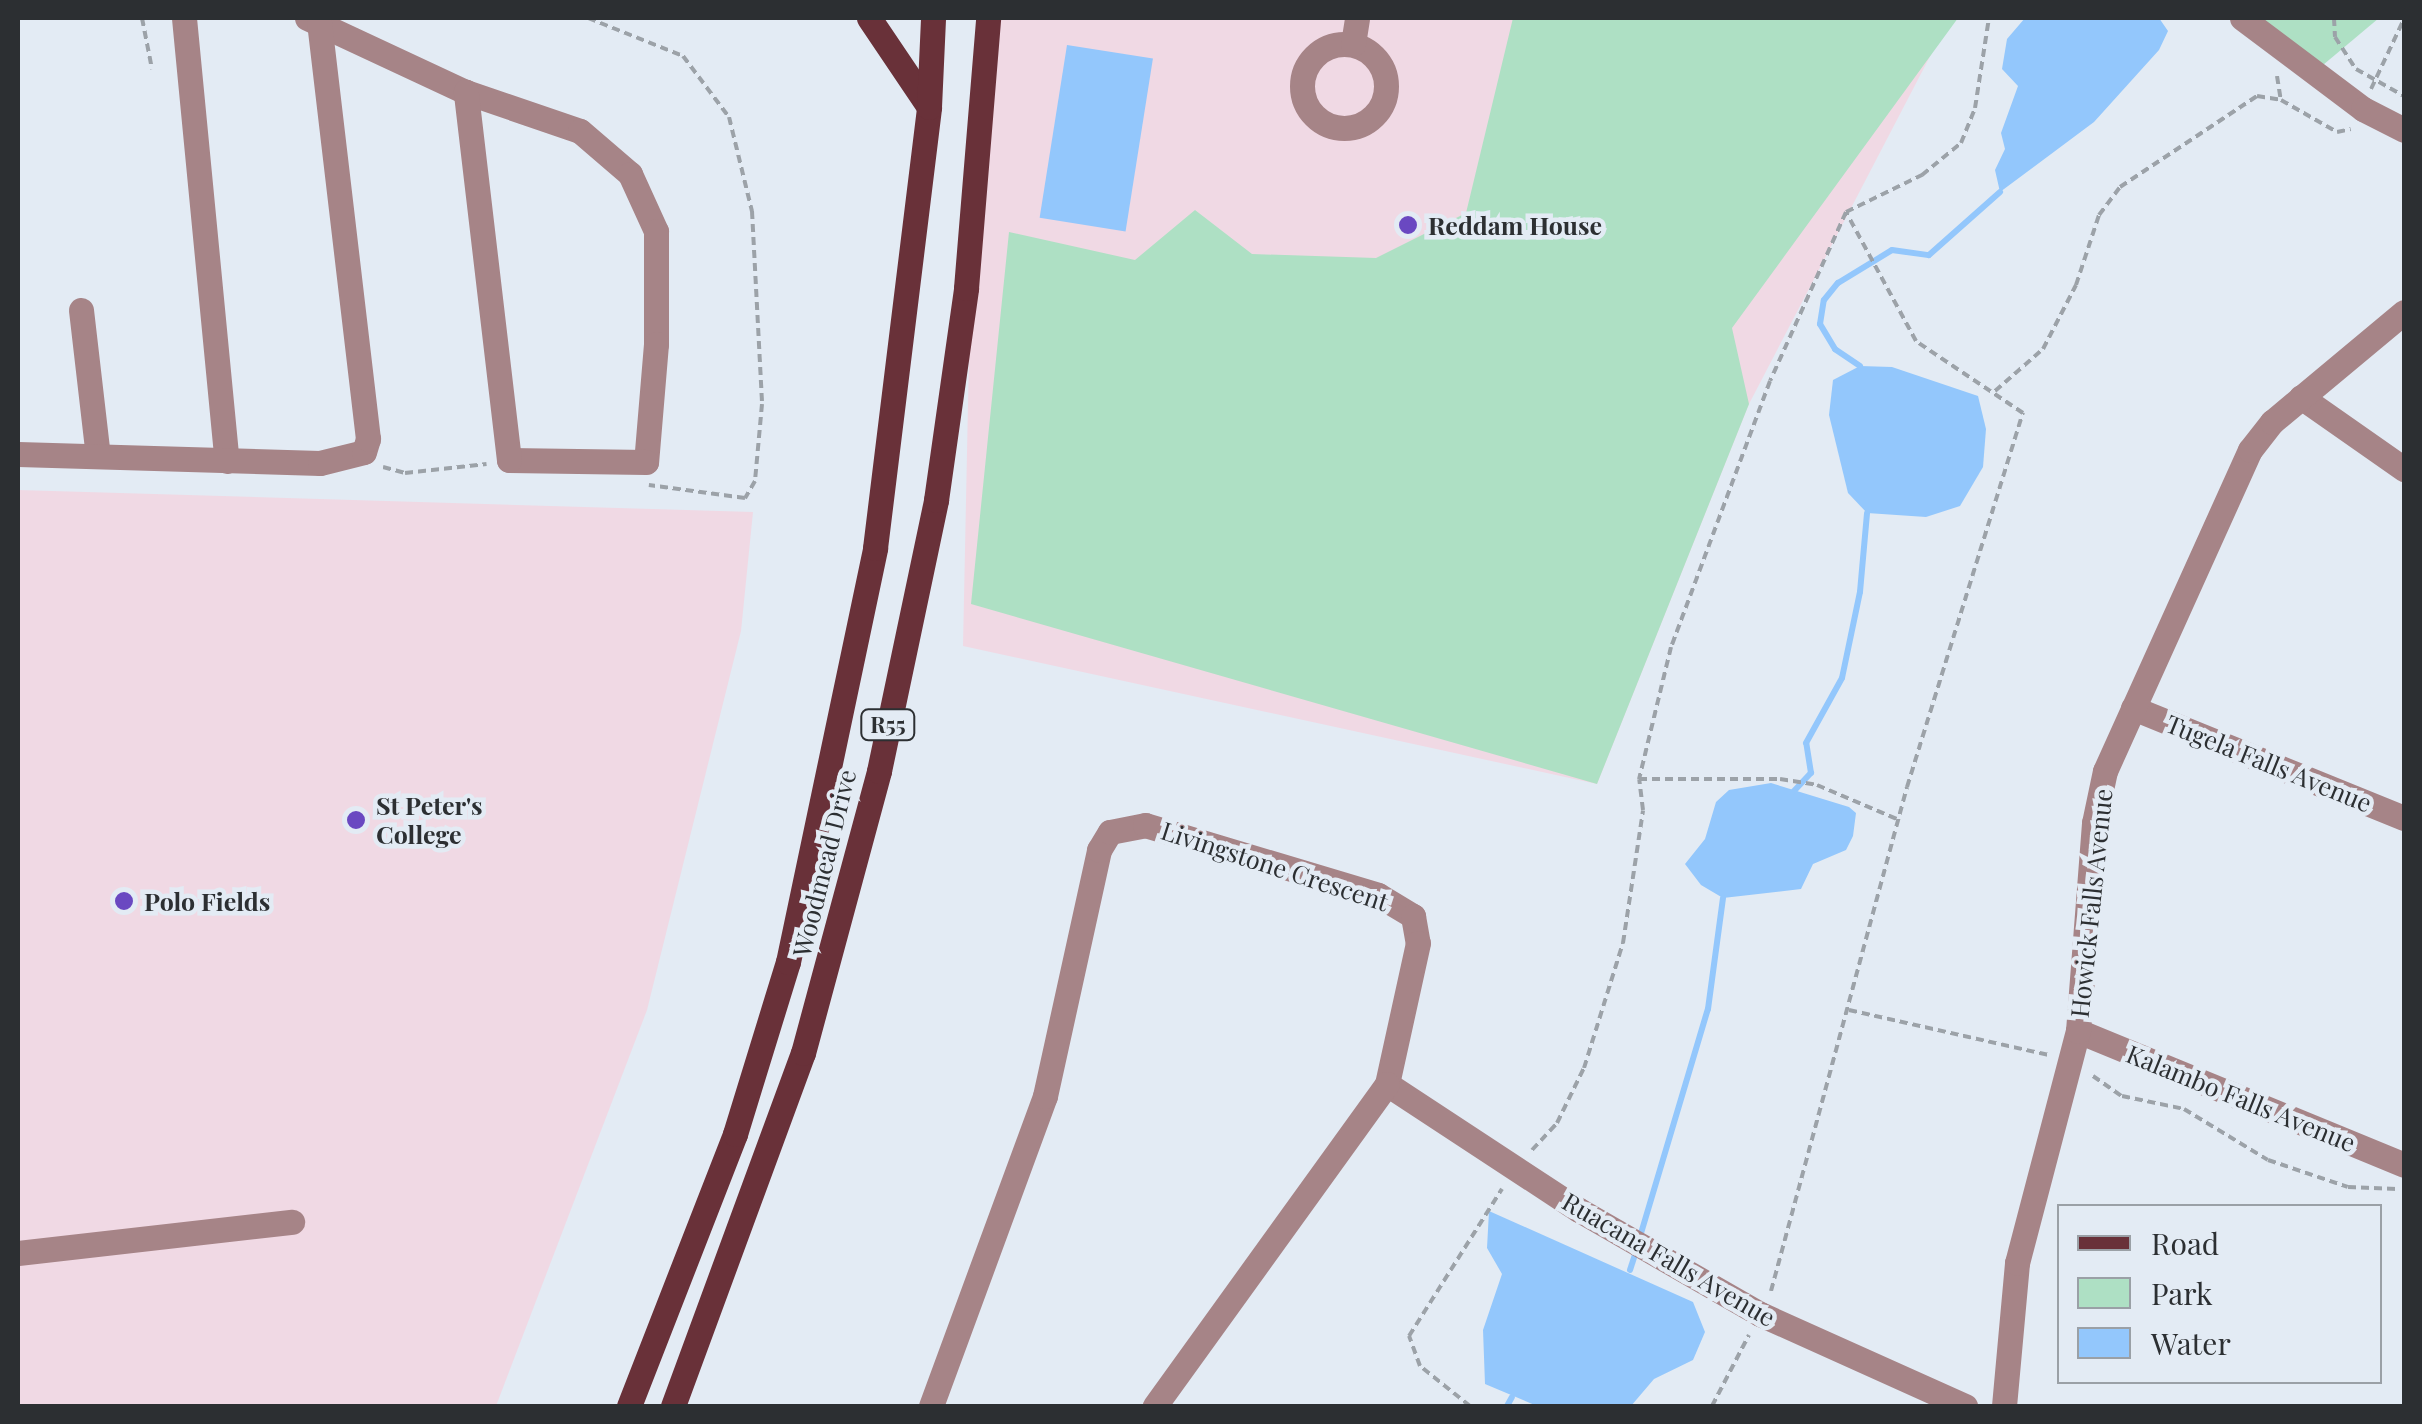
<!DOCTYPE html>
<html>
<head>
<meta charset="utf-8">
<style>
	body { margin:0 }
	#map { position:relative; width:2422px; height:1424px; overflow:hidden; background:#e3ebf4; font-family:"Playfair Display",serif }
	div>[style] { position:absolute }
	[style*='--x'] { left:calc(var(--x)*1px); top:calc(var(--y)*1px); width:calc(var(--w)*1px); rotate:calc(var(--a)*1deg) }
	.education>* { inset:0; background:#f0d9e4 }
	.green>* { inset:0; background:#aee0c4 }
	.water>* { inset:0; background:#93c7fc; transform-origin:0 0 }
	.stream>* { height:6px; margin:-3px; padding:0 3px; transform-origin:3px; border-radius:3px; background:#93c7fc }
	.path>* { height:4px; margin-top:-2px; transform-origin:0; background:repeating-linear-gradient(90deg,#9ca2a8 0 8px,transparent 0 13px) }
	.minor>* { height:25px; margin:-12.5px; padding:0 12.5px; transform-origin:12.5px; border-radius:12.5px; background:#a68487 }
	.minor>.ring { margin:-12.5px; padding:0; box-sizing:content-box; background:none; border:25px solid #a68487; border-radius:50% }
	.major>* { height:25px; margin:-12.5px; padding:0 12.5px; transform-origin:12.5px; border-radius:12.5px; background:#693139 }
	.dots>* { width:28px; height:28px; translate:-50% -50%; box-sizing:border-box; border:5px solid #e3ebf4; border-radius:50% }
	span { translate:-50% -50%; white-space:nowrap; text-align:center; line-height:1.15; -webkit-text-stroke:9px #e3ebf4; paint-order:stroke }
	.shield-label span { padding:2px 8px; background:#e3ebf4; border:2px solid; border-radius:8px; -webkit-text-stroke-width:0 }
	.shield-label { font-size:22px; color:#2c2f32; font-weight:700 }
	.poi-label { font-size:25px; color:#2c2f32; font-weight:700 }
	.left { translate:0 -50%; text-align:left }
	.street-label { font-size:25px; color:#2c2f32 }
	.frame { position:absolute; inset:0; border:20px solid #2c2f32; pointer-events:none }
	.legend { position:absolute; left:2057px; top:1204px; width:325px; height:180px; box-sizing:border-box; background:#e3ebf4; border:2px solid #9aa0a6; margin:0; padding:12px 18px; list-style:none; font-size:30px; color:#2c2f32 }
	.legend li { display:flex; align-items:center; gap:20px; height:50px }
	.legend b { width:50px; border:2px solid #9aa0a6 }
</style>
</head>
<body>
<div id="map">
	<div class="education">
		<i style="clip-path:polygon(976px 18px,1950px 18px,1749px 404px,1597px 784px,963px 646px)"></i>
		<i style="clip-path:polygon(18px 490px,753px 512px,741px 631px,647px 1010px,496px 1406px,18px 1406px)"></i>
	</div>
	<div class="green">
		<i style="clip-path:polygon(1513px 18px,1958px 18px,1732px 328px,1749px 404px,1597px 784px,971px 604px,1009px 232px,1135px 260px,1195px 210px,1252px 254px,1376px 258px,1466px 213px)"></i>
		<i style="clip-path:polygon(2260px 18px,2379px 18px,2323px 65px)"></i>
	</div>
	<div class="water">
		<i style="clip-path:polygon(2025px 18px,2159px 18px,2168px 31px,2159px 50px,2094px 122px,2000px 192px,1995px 170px,2005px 149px,2001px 133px,2018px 86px,2002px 69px,2007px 39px)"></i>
		<i style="left:1067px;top:45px;width:87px;height:175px;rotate:9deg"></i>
		<i style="clip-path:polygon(1860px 366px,1892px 367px,1978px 396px,1986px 429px,1983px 467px,1960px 506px,1926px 517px,1867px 513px,1848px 493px,1829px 415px,1833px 380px)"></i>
		<i style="clip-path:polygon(1771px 783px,1849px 807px,1856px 813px,1853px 836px,1846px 850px,1813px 864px,1801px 889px,1723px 898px,1701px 885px,1685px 864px,1705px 839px,1716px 802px,1729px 790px)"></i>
		<i style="clip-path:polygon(1489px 1211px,1693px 1302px,1705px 1332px,1693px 1360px,1654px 1379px,1631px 1406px,1537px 1406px,1485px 1384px,1483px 1330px,1502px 1274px,1487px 1248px)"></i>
	</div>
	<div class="stream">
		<i style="--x:1860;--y:366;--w:30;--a:-146"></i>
		<i style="--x:1835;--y:349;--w:29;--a:-121"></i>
		<i style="--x:1820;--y:324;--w:24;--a:-81"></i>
		<i style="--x:1824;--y:300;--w:22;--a:-51"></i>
		<i style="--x:1838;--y:283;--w:63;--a:-31.4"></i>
		<i style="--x:1892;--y:250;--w:37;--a:8"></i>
		<i style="--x:1929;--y:255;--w:95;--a:-41.6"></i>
		<i style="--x:1794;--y:791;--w:25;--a:-47"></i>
		<i style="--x:1811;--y:773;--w:30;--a:-99"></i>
		<i style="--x:1806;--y:743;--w:74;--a:-61"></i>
		<i style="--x:1842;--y:678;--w:88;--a:-78.2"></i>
		<i style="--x:1860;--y:592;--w:79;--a:-84.9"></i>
		<i style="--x:1639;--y:1240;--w:241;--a:-73.4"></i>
		<i style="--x:1708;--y:1009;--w:112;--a:-82.3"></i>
		<i style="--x:1630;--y:1270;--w:19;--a:-72"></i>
		<i style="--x:1507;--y:1406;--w:10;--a:-61"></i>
	</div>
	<div class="path">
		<i style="--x:142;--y:18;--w:52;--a:78.9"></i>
		<i style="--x:588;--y:18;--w:102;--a:21.8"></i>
		<i style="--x:683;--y:56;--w:76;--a:53"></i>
		<i style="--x:729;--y:117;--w:97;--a:76.3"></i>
		<i style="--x:752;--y:211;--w:193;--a:87"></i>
		<i style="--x:762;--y:404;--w:77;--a:95.2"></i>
		<i style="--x:755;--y:481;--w:20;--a:120"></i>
		<i style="--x:745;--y:498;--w:97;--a:-172.3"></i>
		<i style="--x:2334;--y:18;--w:19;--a:87"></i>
		<i style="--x:2335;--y:37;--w:38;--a:57"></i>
		<i style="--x:2356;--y:69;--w:55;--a:29.4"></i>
		<i style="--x:2277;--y:76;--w:24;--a:81"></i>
		<i style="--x:2371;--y:89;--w:77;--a:-64.8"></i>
		<i style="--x:1846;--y:212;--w:185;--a:114.2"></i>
		<i style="--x:1770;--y:381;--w:284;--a:110.4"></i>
		<i style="--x:1671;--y:647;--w:136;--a:103.6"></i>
		<i style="--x:1639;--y:779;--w:141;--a:0"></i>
		<i style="--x:1780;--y:779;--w:37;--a:9"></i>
		<i style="--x:1817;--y:785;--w:89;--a:23.1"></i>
		<i style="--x:1995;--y:391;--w:64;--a:-41.2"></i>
		<i style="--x:2043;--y:349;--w:72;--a:-62.7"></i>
		<i style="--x:2076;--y:285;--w:74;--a:-71.8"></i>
		<i style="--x:2099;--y:215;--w:35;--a:-53"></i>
		<i style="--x:2120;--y:187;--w:164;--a:-33.6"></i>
		<i style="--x:2257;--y:96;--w:24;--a:9"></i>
		<i style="--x:2281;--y:100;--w:64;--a:29.7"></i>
		<i style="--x:2337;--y:132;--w:14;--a:-12"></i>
		<i style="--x:383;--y:467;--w:23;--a:15"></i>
		<i style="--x:405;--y:473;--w:82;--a:-6.3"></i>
		<i style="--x:1849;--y:1010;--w:205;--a:12.7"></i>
		<i style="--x:2093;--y:1076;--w:35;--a:35"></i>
		<i style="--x:2122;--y:1096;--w:63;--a:11.8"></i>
		<i style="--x:2184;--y:1109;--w:98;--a:31.3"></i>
		<i style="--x:2268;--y:1160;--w:84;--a:18.6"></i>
		<i style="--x:2348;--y:1187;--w:49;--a:2.3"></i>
		<i style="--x:1532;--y:1150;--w:37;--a:-47"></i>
		<i style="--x:1557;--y:1123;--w:61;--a:-63.9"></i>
		<i style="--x:1584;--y:1068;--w:131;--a:-72.7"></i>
		<i style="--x:1623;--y:943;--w:134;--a:-81.4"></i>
		<i style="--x:1643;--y:810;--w:31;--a:-97"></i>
		<i style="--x:1771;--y:1291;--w:522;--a:-74.9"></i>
		<i style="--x:1907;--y:787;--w:392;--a:-72.8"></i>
		<i style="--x:2023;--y:413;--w:129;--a:-146.1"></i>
		<i style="--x:1916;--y:341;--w:147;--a:-118.5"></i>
		<i style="--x:1846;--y:212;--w:85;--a:-26"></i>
		<i style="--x:1922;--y:175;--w:50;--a:-39.4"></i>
		<i style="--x:1961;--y:143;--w:38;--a:-68"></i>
		<i style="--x:1975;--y:108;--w:91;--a:-81.2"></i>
		<i style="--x:1470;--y:1406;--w:64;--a:-141.3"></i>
		<i style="--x:1420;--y:1366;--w:32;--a:-110"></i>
		<i style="--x:1409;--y:1336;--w:174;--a:-57.7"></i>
		<i style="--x:1712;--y:1406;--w:80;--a:-62.5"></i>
	</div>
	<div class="minor">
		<i style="--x:184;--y:18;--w:445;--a:84.5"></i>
		<i style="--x:307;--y:18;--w:175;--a:25"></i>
		<i style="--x:466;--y:92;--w:120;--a:18.9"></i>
		<i style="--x:580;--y:131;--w:66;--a:40.7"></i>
		<i style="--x:630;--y:174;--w:63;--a:65.5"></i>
		<i style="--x:656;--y:231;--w:113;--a:90"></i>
		<i style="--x:656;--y:344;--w:118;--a:94.8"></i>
		<i style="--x:646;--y:462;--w:137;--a:-179.2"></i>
		<i style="--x:509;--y:460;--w:371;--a:-96.7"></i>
		<i style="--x:2242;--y:18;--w:151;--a:36.9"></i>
		<i style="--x:2363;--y:109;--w:46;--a:27.1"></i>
		<i class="ring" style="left:1302px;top:44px;width:59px;height:59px"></i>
		<i style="--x:1353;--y:44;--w:26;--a:-81"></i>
		<i style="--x:81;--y:310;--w:147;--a:83.4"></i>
		<i style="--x:2301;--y:397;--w:126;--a:35"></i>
		<i style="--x:18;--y:454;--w:302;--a:1.7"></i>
		<i style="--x:320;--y:463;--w:45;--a:-14"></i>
		<i style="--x:364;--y:452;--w:14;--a:-73"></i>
		<i style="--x:368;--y:439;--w:419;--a:-96.7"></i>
		<i style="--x:2133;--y:708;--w:292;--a:22.1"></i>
		<i style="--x:2078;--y:1031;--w:352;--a:22.3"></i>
		<i style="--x:1387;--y:1084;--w:230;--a:33.3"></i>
		<i style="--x:1579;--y:1210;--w:209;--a:29.9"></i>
		<i style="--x:1760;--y:1314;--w:225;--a:24.2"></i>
		<i style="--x:18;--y:1253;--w:276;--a:-6.5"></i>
		<i style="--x:931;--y:1406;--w:330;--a:-69.8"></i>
		<i style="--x:1045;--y:1096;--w:252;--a:-77.6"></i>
		<i style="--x:1099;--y:850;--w:21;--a:-59"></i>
		<i style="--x:1110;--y:832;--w:36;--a:-11"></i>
		<i style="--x:1145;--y:825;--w:243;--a:16.7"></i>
		<i style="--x:1378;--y:895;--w:41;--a:31"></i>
		<i style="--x:1413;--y:916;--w:27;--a:80"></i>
		<i style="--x:1418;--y:943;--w:144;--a:102.4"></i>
		<i style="--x:1387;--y:1084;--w:397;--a:125.8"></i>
		<i style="--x:2004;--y:1406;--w:144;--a:-84.8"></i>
		<i style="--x:2017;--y:1263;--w:240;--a:-75.3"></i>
		<i style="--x:2078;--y:1031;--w:209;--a:-85.6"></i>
		<i style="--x:2094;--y:823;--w:53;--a:-78.1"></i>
		<i style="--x:2105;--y:771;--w:352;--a:-65.7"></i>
		<i style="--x:2250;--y:450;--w:36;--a:-52"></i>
		<i style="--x:2272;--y:422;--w:172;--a:-39.8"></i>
	</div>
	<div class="major">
		<i style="--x:869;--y:18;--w:107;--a:56"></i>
		<i style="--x:629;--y:1406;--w:292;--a:-68.7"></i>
		<i style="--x:735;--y:1134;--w:180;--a:-72.9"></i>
		<i style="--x:788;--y:962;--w:423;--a:-78.1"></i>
		<i style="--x:875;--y:548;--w:444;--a:-83"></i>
		<i style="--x:929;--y:107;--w:89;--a:-87.4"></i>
		<i style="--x:673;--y:1406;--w:376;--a:-69.8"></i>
		<i style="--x:803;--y:1053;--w:292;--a:-74.9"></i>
		<i style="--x:879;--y:771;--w:277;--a:-78.1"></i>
		<i style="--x:936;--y:500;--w:214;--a:-81.9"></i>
		<i style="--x:966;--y:288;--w:271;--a:-85.3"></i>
	</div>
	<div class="dots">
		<i style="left:1408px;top:225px;background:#6a48c1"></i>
		<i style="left:356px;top:820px;background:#6a48c1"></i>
		<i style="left:124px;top:901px;background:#6a48c1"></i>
	</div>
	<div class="shield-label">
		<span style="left:888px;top:725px">R55</span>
	</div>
	<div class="poi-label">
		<span class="left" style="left:1428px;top:225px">Reddam House</span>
		<span class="left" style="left:376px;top:820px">St Peter's<br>College</span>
		<span class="left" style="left:144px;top:901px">Polo Fields</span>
	</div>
	<div class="street-label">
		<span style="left:2269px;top:763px;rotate:22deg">Tugela Falls Avenue</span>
		<span style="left:824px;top:863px;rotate:-76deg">Woodmead Drive</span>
		<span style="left:1275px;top:866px;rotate:18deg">Livingstone Crescent</span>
		<span style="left:2091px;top:903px;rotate:-84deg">Howick Falls Avenue</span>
		<span style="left:2241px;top:1098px;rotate:22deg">Kalambo Falls Avenue</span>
		<span style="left:1669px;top:1259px;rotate:30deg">Ruacana Falls Avenue</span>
	</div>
	<div class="frame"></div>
	<ul class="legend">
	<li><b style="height:12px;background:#693139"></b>Road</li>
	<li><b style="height:28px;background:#aee0c4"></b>Park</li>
	<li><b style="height:28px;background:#93c7fc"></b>Water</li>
	</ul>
</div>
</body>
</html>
